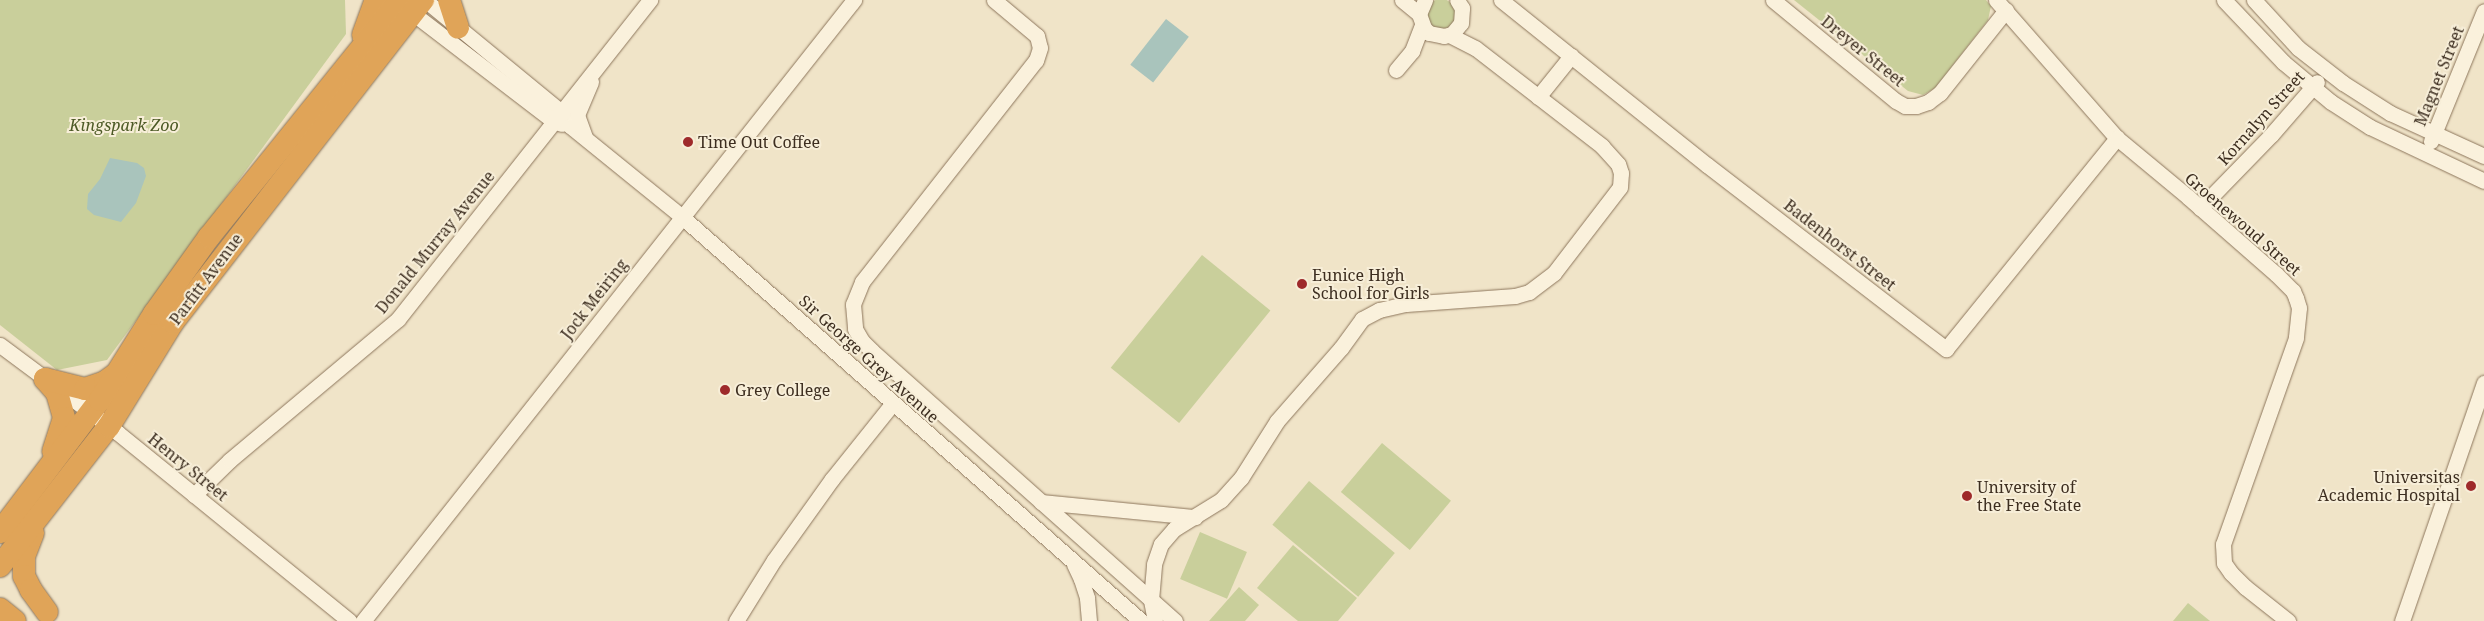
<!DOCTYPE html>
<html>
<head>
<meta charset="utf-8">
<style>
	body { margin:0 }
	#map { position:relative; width:2484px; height:621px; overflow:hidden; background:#f0e4c8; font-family:"Noto Serif",serif }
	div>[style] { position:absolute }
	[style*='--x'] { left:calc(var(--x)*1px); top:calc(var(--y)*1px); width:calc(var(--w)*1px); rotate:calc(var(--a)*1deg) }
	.green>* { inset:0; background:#c9cf9b; transform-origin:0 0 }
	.round { border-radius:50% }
	.water>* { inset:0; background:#a9c4bc; transform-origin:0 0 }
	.roads { filter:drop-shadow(0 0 1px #8d765c) drop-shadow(0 0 1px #8d765c) }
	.minor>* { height:15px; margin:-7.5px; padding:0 7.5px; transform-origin:7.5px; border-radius:7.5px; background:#faf1dc }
	.highway>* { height:22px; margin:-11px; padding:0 11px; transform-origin:11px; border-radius:11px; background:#e0a458 }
	.dots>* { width:14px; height:14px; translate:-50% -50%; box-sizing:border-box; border:2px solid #f7eed8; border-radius:50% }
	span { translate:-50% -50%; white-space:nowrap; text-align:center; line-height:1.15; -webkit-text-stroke:4px #f7eed8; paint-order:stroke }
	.street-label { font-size:16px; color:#3d2e20 }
	.park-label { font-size:16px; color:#4d5a26; font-style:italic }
	.poi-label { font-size:16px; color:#3d2e20 }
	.left { translate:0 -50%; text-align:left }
	.right { translate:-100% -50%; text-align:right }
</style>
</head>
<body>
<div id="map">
	<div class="green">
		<i class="round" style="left:1426px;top:-1px;width:30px;height:30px"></i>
		<i style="clip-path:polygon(0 0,345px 0,346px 34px,107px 360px,57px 370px,0 325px)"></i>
		<i style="clip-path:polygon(1794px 0,1986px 0,1991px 6px,1988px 20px,1935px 88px,1923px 95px,1908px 91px)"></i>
		<i style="left:1202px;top:255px;width:88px;height:145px;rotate:39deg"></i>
		<i style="left:1382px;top:443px;width:90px;height:64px;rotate:40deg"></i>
		<i style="left:1309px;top:481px;width:112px;height:57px;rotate:40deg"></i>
		<i style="left:1200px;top:532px;width:51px;height:51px;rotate:23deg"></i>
		<i style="clip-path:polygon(1293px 545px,1357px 598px,1338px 621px,1298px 621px,1257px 588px)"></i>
		<i style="clip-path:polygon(1239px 587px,1259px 605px,1245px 621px,1209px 621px)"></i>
		<i style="clip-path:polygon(2188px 603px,2210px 621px,2173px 621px)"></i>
	</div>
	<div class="water">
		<i style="left:1166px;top:19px;width:29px;height:58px;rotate:38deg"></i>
		<i style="clip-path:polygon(110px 158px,137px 163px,144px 168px,146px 176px,136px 203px,121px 222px,94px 215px,87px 209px,88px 194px,100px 179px)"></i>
	</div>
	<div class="roads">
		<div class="minor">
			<i style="--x:425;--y:0;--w:175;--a:39.4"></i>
			<i style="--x:560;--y:111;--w:18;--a:56"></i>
			<i style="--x:570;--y:126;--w:143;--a:39"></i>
			<i style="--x:681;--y:216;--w:613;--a:41.36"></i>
			<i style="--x:994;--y:0;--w:56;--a:39.9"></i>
			<i style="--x:1037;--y:36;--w:12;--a:76"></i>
			<i style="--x:1040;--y:48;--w:13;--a:108"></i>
			<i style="--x:1036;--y:60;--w:282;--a:128.1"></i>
			<i style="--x:862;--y:282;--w:24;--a:112"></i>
			<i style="--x:853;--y:304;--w:25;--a:85"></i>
			<i style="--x:855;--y:329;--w:14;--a:60"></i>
			<i style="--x:862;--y:341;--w:14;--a:45"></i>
			<i style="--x:872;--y:351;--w:406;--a:41.7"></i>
			<i style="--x:1402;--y:0;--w:22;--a:39"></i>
			<i style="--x:1425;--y:0;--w:15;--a:113"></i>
			<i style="--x:1419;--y:14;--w:15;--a:70"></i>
			<i style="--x:1424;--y:28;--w:7;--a:45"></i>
			<i style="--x:1429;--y:33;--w:15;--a:11"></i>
			<i style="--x:1444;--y:36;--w:8;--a:-14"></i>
			<i style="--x:1452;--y:34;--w:14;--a:-51"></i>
			<i style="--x:1461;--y:23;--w:15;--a:-86"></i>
			<i style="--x:1462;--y:8;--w:9;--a:-122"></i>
			<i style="--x:1501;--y:0;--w:264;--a:38.7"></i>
			<i style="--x:1707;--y:165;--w:302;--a:37.6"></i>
			<i style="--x:1946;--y:349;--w:272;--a:-51"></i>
			<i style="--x:1773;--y:0;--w:159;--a:39.4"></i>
			<i style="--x:1896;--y:101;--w:10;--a:29"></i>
			<i style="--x:1905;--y:106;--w:11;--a:0"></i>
			<i style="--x:1916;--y:106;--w:13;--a:-18"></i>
			<i style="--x:1928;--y:102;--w:15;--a:-37"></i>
			<i style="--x:1940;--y:93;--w:106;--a:-51.5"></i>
			<i style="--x:1996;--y:0;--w:184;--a:48.8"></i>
			<i style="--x:2117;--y:138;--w:92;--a:39.7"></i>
			<i style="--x:2188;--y:197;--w:117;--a:41.2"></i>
			<i style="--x:2276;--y:274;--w:24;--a:45"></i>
			<i style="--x:2293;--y:291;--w:8;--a:67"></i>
			<i style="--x:2296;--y:298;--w:10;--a:73"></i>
			<i style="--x:2299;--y:308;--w:30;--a:96"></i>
			<i style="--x:2296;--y:338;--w:219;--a:109.5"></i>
			<i style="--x:2223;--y:544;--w:19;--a:87"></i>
			<i style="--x:2224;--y:563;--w:12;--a:55"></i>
			<i style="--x:2231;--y:573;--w:20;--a:45"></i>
			<i style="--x:2245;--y:587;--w:55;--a:38.3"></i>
			<i style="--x:2224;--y:0;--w:86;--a:46.4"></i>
			<i style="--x:2283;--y:62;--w:62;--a:39.8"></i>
			<i style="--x:2331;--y:102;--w:46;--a:32.7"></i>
			<i style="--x:2370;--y:127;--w:126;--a:25.3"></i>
			<i style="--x:2254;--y:0;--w:65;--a:47.5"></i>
			<i style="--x:2298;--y:48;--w:57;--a:37.9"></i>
			<i style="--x:2343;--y:83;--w:56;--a:32.6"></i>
			<i style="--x:2390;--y:113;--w:103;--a:24.6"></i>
			<i style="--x:406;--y:8;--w:185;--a:37.5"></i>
			<i style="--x:553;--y:121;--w:9;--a:18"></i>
			<i style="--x:1396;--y:70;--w:25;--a:-50"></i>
			<i style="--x:1412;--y:51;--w:28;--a:-69"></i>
			<i style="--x:1538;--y:97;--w:53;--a:-51.2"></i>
			<i style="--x:585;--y:137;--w:23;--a:-110"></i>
			<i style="--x:577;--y:115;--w:36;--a:-67"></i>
			<i style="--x:2431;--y:141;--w:140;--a:-67.8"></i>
			<i style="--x:2200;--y:208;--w:102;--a:-45.8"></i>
			<i style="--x:2271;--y:135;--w:70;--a:-49"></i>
			<i style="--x:0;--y:345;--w:147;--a:36.7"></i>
			<i style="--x:118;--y:433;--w:298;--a:39.1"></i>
			<i style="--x:194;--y:495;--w:50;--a:-44.2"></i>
			<i style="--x:230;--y:460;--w:219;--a:-40"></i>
			<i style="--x:398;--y:319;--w:407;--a:-51.7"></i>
			<i style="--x:1041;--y:502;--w:155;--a:5.6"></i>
			<i style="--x:1074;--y:564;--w:17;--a:65"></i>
			<i style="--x:1081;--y:579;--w:20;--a:72"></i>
			<i style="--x:1087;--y:598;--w:23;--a:85"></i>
			<i style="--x:363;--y:621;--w:792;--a:-51.67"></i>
			<i style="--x:736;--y:621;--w:72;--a:-58.1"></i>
			<i style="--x:774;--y:560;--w:100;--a:-54.4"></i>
			<i style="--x:832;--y:479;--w:96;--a:-51.3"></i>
			<i style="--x:1155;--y:621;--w:21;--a:-101"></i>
			<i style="--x:1151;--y:600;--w:36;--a:-85"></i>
			<i style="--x:1154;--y:564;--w:21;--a:-71"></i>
			<i style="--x:1161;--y:544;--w:20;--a:-49"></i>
			<i style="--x:1174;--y:529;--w:55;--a:-31.7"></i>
			<i style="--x:1221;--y:500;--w:30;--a:-48"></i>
			<i style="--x:1241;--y:478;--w:67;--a:-57.7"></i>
			<i style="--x:1277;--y:421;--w:97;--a:-48.8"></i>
			<i style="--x:1341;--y:348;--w:36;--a:-54"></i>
			<i style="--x:1362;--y:319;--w:19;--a:-28"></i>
			<i style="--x:1379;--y:310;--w:28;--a:-13"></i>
			<i style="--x:1406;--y:304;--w:109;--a:-4.2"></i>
			<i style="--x:1515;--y:296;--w:15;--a:-16"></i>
			<i style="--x:1529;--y:292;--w:31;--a:-37"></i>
			<i style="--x:1554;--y:273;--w:108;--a:-52.5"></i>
			<i style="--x:1620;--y:187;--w:14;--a:-86"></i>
			<i style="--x:1621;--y:173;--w:9;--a:-108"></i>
			<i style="--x:1618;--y:164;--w:24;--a:-132"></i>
			<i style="--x:1602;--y:146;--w:160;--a:-142.3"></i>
			<i style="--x:1475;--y:48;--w:29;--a:-153"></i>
			<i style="--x:2402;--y:621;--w:252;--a:-71"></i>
		</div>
		<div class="highway">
			<i style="--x:449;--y:0;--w:29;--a:72"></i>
			<i style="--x:363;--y:35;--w:37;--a:-70"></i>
			<i style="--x:45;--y:379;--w:18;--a:49"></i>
			<i style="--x:57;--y:393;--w:26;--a:74"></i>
			<i style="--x:64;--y:418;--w:35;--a:108"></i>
			<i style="--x:45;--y:379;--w:41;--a:14"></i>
			<i style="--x:85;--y:389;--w:21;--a:-19"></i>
			<i style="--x:105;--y:382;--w:14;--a:-36"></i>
			<i style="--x:0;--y:532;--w:166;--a:-52.9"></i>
			<i style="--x:100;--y:400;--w:102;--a:-57.9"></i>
			<i style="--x:154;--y:314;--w:95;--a:-54.5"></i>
			<i style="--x:209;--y:237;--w:304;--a:-51.1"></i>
			<i style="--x:33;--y:533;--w:25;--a:111"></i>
			<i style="--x:24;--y:556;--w:20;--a:90"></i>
			<i style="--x:24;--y:576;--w:16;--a:63"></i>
			<i style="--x:31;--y:590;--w:27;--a:54"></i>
			<i style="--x:0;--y:566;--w:177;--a:-52.1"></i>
			<i style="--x:109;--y:426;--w:122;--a:-58.4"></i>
			<i style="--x:173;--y:322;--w:408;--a:-52.2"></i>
			<i style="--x:0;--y:609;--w:19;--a:39"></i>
		</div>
	</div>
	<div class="dots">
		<i style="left:688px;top:142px;background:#9e2a2b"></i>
		<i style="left:1302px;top:284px;background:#9e2a2b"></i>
		<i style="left:725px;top:390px;background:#9e2a2b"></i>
		<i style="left:2471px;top:486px;background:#9e2a2b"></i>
		<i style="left:1967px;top:496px;background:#9e2a2b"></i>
	</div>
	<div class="street-label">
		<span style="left:1863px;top:51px;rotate:39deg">Dreyer Street</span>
		<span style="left:2439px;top:76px;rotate:-68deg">Magnet Street</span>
		<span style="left:2261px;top:118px;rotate:-48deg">Kornalyn Street</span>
		<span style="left:2243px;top:224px;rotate:41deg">Groenewoud Street</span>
		<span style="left:435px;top:242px;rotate:-51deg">Donald Murray Avenue</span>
		<span style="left:1840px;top:245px;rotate:38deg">Badenhorst Street</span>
		<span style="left:206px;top:279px;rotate:-53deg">Parfitt Avenue</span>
		<span style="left:594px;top:299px;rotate:-52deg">Jock Meiring</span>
		<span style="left:869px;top:359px;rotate:42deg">Sir George Grey Avenue</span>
		<span style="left:188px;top:467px;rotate:39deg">Henry Street</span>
	</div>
	<div class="park-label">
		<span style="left:124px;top:125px">Kingspark Zoo</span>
	</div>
	<div class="poi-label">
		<span class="left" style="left:698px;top:142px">Time Out Coffee</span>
		<span class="left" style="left:1312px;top:284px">Eunice High<br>School for Girls</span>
		<span class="left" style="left:735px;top:390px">Grey College</span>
		<span class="right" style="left:2460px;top:486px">Universitas<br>Academic Hospital</span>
		<span class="left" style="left:1977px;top:496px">University of<br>the Free State</span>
	</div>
</div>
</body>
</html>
